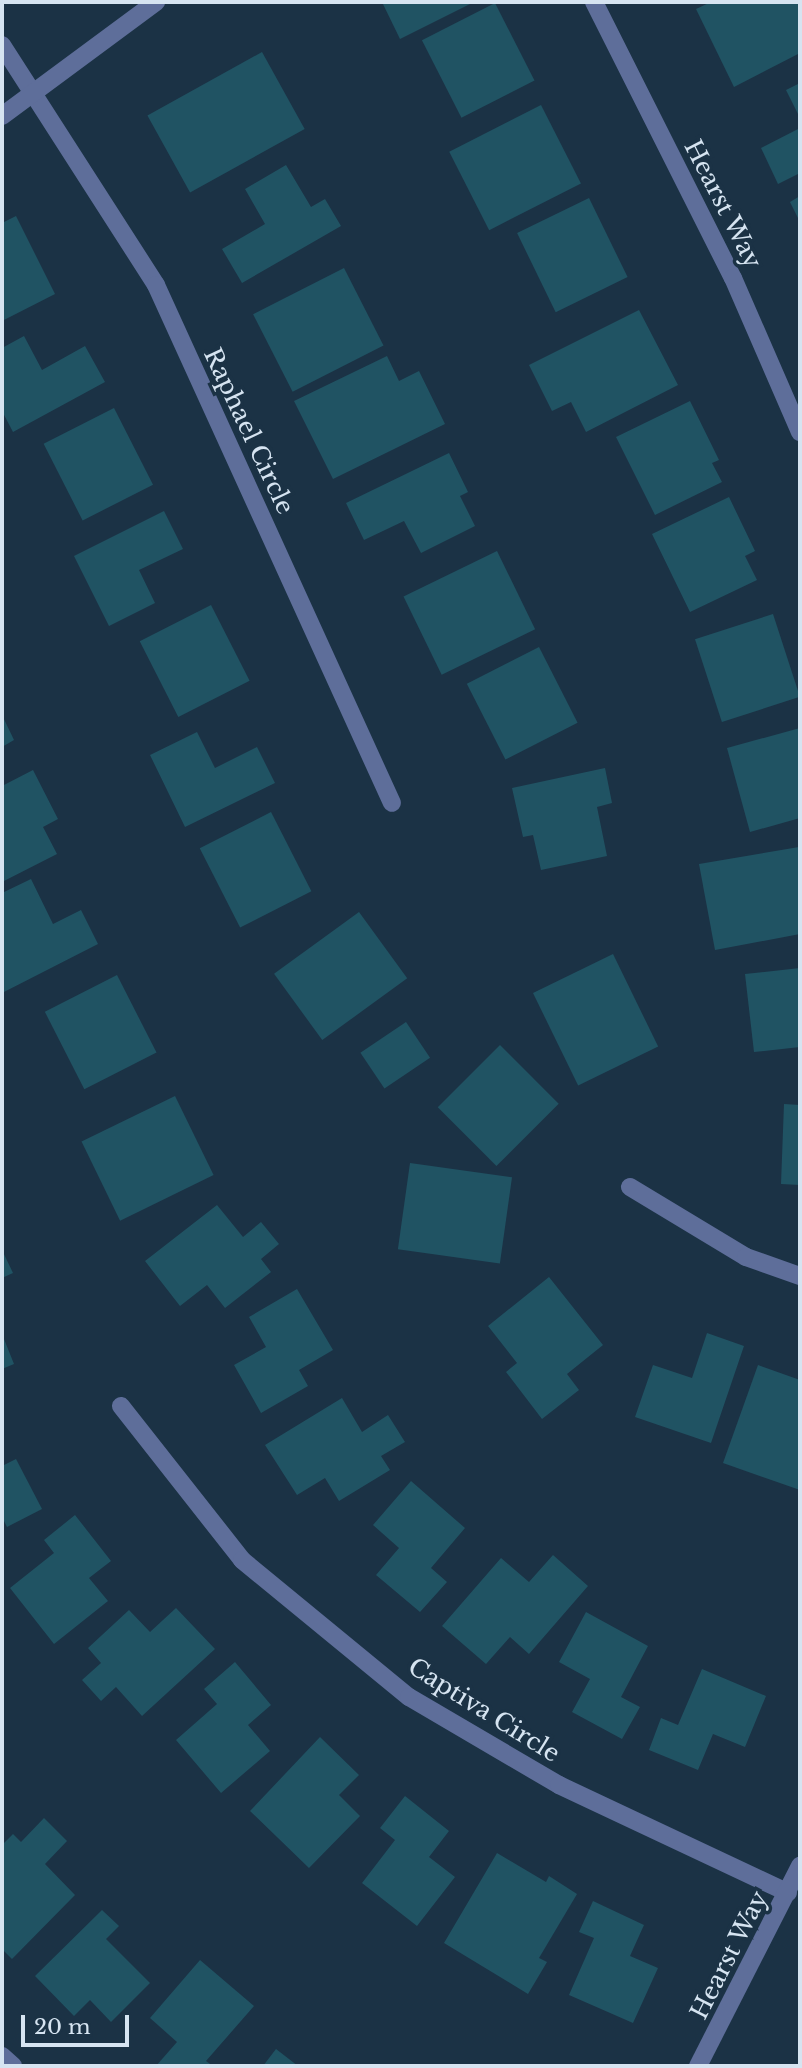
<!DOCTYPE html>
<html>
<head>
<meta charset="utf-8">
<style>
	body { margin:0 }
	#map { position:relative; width:802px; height:2068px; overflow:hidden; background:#1b3245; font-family:"Libre Baskerville",serif }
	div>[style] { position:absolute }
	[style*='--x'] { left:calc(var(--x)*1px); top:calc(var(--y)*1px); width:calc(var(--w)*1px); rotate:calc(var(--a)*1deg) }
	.building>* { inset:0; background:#205363; transform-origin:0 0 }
	.minor>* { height:18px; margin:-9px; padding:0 9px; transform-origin:9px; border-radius:9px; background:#5e6e9a }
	span { translate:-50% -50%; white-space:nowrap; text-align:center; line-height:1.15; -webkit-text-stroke:7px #1b3245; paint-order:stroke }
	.street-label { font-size:24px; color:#d6e4f1 }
	.frame { position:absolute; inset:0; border:4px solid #d6e4f1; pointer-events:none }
	.scale { position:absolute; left:21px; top:2015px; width:108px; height:32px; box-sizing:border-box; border:4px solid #d6e4f1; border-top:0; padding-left:9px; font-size:21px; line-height:24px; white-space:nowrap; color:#d6e4f1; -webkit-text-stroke:5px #1b3245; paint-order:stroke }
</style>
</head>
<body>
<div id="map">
	<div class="building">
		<i style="clip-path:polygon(382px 2px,474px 2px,400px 39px)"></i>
		<i style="clip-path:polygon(711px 2px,800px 2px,800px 53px,734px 87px,696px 9px)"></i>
		<i style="left:495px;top:3px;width:87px;height:82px;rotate:63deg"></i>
		<i style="left:262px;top:52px;width:88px;height:131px;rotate:61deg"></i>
		<i style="clip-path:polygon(800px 83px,800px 118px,786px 90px)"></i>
		<i style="left:541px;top:105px;width:88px;height:103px;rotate:63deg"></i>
		<i style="clip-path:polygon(800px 128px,800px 173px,778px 184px,761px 148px)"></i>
		<i style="clip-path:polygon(286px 165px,311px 207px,325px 199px,341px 226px,242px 283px,222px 249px,265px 224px,245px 189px)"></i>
		<i style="clip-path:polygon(800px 196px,800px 222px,790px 202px)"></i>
		<i style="left:589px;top:198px;width:88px;height:80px;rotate:64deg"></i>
		<i style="clip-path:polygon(16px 216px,55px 294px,2px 321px,2px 223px)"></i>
		<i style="left:344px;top:268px;width:87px;height:102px;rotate:63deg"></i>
		<i style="clip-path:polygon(639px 310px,678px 385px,586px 432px,571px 402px,552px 411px,529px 365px)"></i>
		<i style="clip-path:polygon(24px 336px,42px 370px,85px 346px,105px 382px,13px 432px,2px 411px,2px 348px)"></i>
		<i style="clip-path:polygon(387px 356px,399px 381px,419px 371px,445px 424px,333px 479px,294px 401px)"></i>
		<i style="clip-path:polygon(690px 401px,719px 460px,712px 463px,722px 482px,655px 515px,616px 437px)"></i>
		<i style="left:114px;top:408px;width:86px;height:79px;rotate:63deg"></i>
		<i style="clip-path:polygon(449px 453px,468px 492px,460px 496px,475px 526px,421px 553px,404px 521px,364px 540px,346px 503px)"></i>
		<i style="clip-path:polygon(729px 497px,755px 551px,745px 556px,757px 580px,690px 612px,652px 534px)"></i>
		<i style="clip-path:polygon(164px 511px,183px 549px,139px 570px,155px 603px,109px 626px,74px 556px)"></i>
		<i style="left:497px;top:551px;width:87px;height:104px;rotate:64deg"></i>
		<i style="left:211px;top:605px;width:85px;height:80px;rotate:63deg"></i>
		<i style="left:773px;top:614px;width:87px;height:82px;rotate:72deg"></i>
		<i style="left:539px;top:647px;width:85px;height:81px;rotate:63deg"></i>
		<i style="clip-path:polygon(2px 715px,14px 740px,2px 747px)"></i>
		<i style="clip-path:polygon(800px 728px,800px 818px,750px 832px,727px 748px)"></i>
		<i style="clip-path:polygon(197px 732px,215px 768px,257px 747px,275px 783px,185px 827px,150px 755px)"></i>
		<i style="clip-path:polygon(605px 768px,612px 803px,597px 807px,607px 856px,541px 870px,533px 835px,523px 837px,512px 788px)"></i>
		<i style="clip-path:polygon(33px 770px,58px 819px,43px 827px,57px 854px,2px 882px,2px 786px)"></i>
		<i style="left:271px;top:812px;width:89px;height:80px;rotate:63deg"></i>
		<i style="clip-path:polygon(799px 847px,800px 934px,715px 950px,699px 864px)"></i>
		<i style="clip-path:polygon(31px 879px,53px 924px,81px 910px,98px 944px,2px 993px,2px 893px)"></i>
		<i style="left:359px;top:912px;width:82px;height:105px;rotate:54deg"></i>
		<i style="left:613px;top:954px;width:103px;height:89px;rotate:64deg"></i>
		<i style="clip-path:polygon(800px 968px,800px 1047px,754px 1052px,745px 974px)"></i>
		<i style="left:117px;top:975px;width:87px;height:81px;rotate:63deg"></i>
		<i style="left:406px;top:1022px;width:43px;height:55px;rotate:56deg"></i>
		<i style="left:500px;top:1045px;width:83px;height:88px;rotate:45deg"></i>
		<i style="left:175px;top:1096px;width:88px;height:104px;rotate:64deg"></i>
		<i style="clip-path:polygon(784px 1104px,800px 1105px,800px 1185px,781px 1184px)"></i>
		<i style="left:410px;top:1163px;width:103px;height:87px;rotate:8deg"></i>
		<i style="clip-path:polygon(217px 1205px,243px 1237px,261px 1222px,279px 1244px,261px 1259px,271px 1272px,225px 1308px,207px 1285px,180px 1306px,145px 1261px)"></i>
		<i style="clip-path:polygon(2px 1250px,13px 1273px,2px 1278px)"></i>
		<i style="clip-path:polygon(549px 1277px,603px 1345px,567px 1374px,579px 1390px,542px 1419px,506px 1372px,517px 1363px,488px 1326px)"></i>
		<i style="clip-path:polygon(297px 1289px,333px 1350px,299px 1370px,308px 1386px,261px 1413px,234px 1365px,266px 1347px,249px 1317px)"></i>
		<i style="clip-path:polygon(707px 1333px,744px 1346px,711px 1443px,635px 1417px,653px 1365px,692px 1378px)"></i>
		<i style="clip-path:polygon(2px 1334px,14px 1364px,2px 1369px)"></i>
		<i style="clip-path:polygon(758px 1365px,800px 1380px,800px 1490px,723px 1463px)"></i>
		<i style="clip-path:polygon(342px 1398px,362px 1432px,388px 1415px,405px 1442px,381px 1456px,390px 1470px,339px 1501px,325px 1478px,297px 1495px,265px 1445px)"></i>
		<i style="clip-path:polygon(16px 1459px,42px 1509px,7px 1527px,2px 1517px,2px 1466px)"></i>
		<i style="clip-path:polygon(411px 1481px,465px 1528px,431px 1568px,447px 1582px,420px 1612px,376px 1575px,399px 1548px,373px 1525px)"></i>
		<i style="clip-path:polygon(75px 1515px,111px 1561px,89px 1578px,108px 1601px,54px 1644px,10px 1588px,54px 1553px,44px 1540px)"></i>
		<i style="clip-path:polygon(553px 1555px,588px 1586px,529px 1654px,510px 1637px,486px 1664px,442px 1626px,501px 1558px,529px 1582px)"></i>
		<i style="clip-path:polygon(176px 1608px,215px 1649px,142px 1716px,116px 1687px,101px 1701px,82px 1680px,101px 1663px,88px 1648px,129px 1610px,150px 1632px)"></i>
		<i style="clip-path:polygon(586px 1612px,648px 1646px,621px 1697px,640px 1707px,622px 1739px,572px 1712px,590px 1679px,559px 1662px)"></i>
		<i style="clip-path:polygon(235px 1662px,271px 1705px,248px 1725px,270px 1751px,221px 1793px,176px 1740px,217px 1704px,204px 1689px)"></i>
		<i style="clip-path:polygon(702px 1669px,766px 1696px,745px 1747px,713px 1734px,698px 1770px,649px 1750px,661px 1718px,678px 1725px)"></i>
		<i style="clip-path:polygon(320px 1737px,359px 1775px,339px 1795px,360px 1816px,309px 1868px,250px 1811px)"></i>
		<i style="clip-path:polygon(405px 1796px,449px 1831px,429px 1857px,455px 1877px,417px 1926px,362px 1883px,395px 1840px,380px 1828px)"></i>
		<i style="clip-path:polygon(44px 1818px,67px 1841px,45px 1864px,75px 1895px,12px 1959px,2px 1949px,2px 1845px,13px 1834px,21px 1842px)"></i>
		<i style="clip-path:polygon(497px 1853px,546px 1882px,549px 1876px,577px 1894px,539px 1958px,547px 1962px,528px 1994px,444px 1943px)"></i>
		<i style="clip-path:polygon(593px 1901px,644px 1925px,630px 1956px,658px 1968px,633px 2023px,569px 1995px,594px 1938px,579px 1932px)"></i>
		<i style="clip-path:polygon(102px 1910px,119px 1926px,106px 1939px,150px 1983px,111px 2022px,90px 2000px,74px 2016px,35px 1976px)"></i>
		<i style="clip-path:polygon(200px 1960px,254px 2006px,206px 2061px,213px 2066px,156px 2066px,177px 2042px,150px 2018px)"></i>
		<i style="clip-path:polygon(276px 2049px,298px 2066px,263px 2066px)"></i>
	</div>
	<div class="minor">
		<i style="--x:594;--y:2;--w:309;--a:63.3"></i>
		<i style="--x:733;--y:278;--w:168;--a:66.5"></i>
		<i style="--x:2;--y:45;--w:285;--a:57.3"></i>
		<i style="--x:156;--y:285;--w:569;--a:65.51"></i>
		<i style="--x:2;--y:116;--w:192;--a:-36.5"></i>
		<i style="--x:630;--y:1187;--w:135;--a:31.1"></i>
		<i style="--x:746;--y:1257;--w:57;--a:19.4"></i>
		<i style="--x:121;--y:1406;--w:196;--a:51.8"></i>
		<i style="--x:242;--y:1560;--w:216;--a:39.4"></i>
		<i style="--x:409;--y:1697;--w:174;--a:30.4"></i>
		<i style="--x:559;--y:1785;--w:253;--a:25.2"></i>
		<i style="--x:2;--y:2056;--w:15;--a:42"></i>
		<i style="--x:698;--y:2066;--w:225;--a:-63"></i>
	</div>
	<div class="street-label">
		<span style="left:723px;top:204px;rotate:63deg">Hearst Way</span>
		<span style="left:249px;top:431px;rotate:65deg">Raphael Circle</span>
		<span style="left:484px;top:1710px;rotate:32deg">Captiva Circle</span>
		<span style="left:729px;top:1955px;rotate:-63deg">Hearst Way</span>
	</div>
	<div class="frame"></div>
	<div class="scale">20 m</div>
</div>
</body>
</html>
